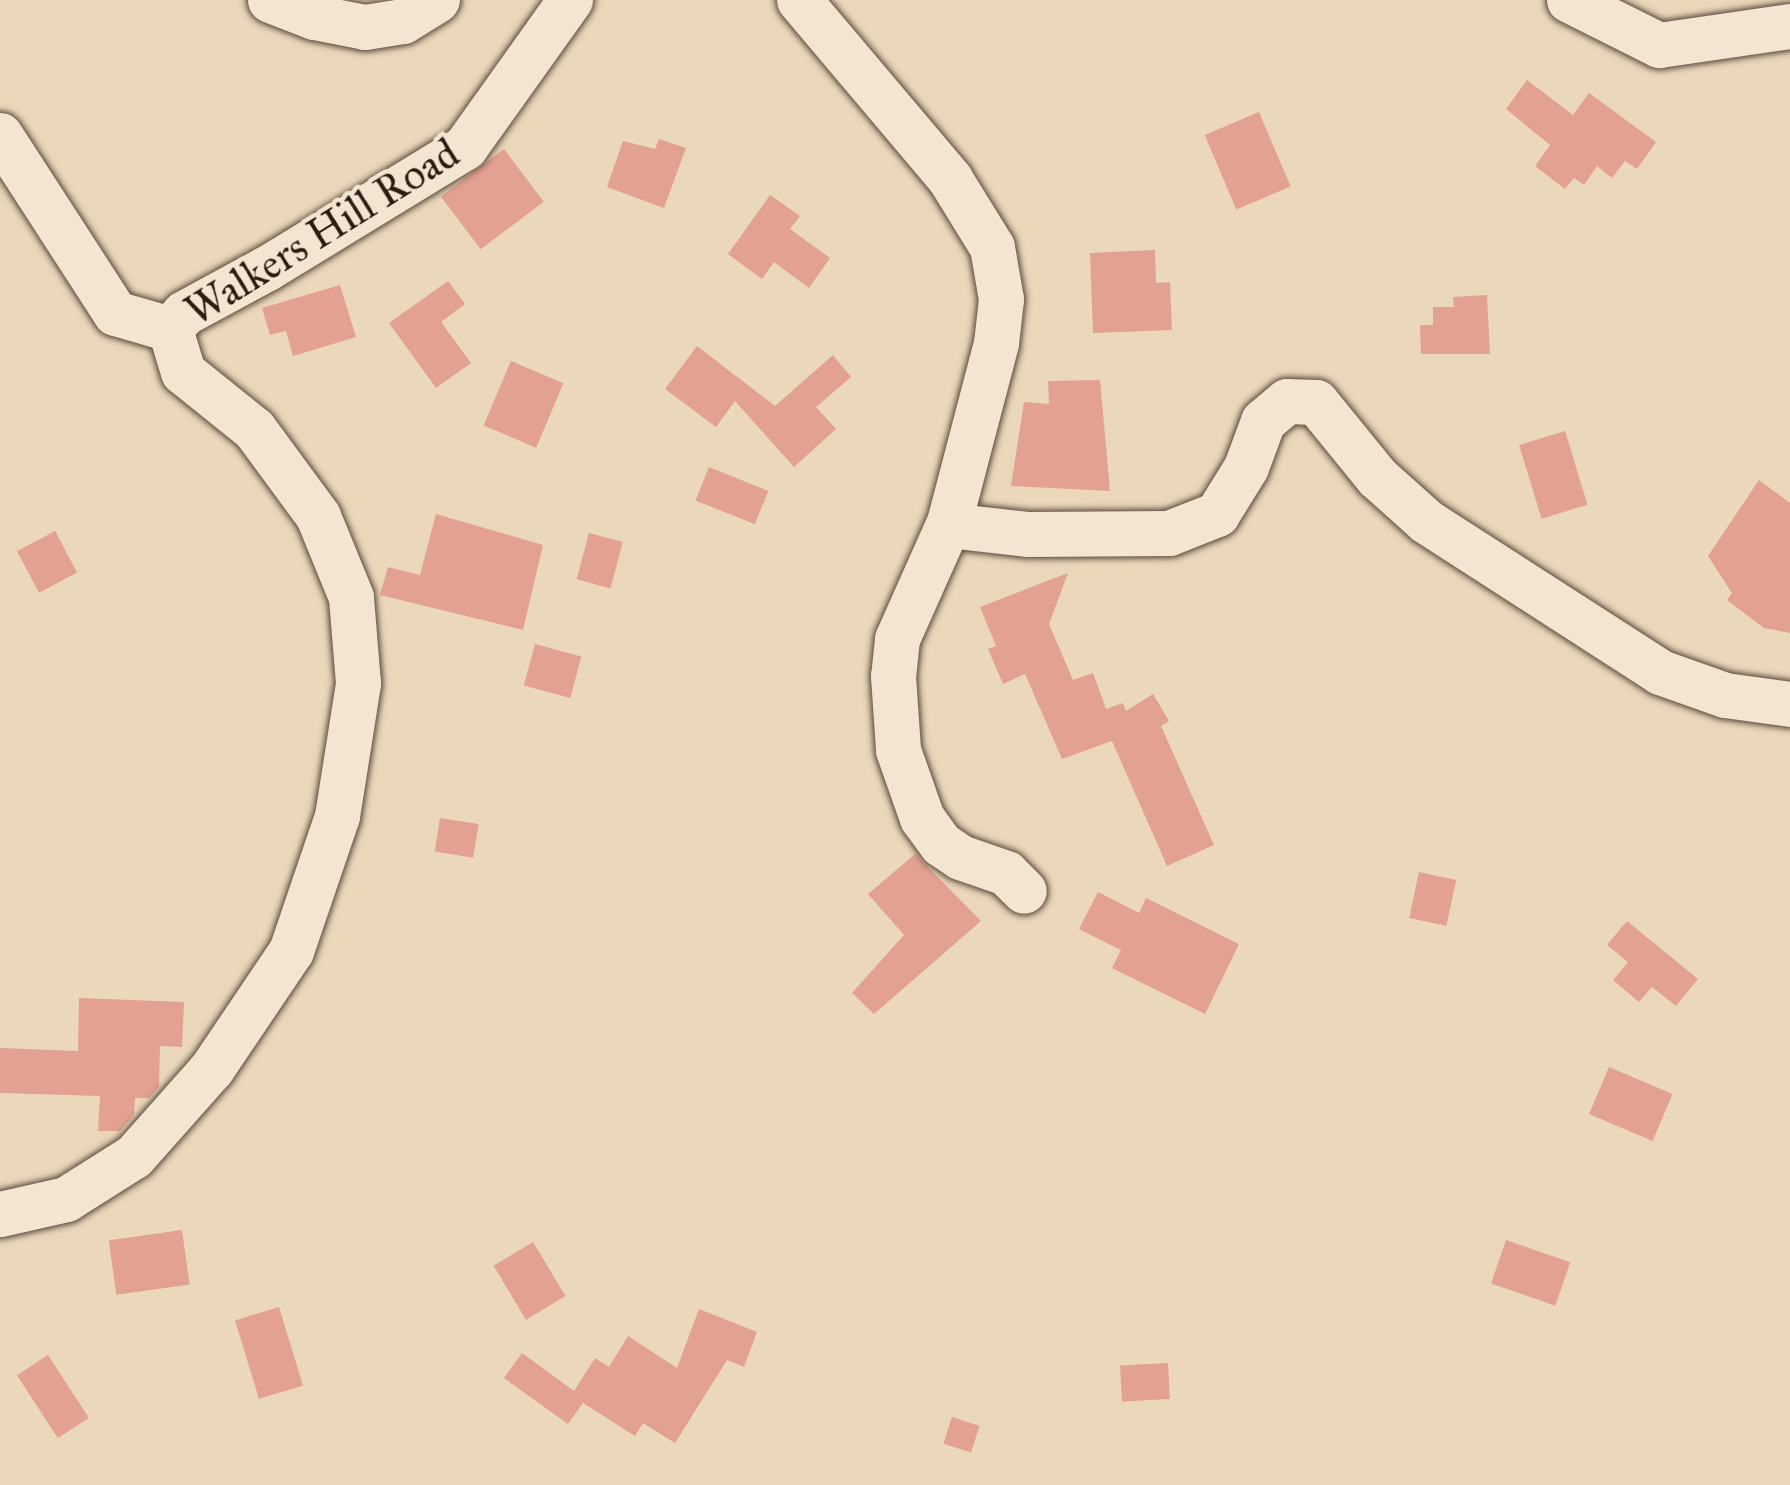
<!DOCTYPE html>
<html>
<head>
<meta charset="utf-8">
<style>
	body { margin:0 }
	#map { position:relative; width:1790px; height:1485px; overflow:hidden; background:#ebd7ba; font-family:"IM FELL Great Primer",serif }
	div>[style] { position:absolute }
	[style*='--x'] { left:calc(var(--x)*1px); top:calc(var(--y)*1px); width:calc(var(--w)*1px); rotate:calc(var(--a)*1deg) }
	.building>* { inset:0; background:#e3a191; transform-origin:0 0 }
	.roads { filter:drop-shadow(0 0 3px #5a4b3b) drop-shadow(0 0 3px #5a4b3b) }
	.street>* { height:45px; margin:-22.5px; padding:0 22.5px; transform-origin:22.5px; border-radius:22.5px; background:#f2e5d2 }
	span { translate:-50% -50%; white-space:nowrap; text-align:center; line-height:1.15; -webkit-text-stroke:9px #f2e5d2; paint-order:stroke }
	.street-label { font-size:42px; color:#291c11 }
</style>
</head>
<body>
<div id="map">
	<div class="building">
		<i style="clip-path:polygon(1527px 80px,1573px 115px,1589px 93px,1656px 142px,1637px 169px,1625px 161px,1612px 178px,1597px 166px,1584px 185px,1574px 178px,1565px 189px,1535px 166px,1550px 145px,1506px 109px)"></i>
		<i style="left:1259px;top:112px;width:81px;height:59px;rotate:67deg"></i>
		<i style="clip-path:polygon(659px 139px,686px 148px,664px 208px,607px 187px,623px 141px,655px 149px)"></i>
		<i style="left:504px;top:149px;width:66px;height:79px;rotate:53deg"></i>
		<i style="clip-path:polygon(770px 195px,800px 216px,790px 229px,830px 258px,809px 288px,774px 262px,762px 279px,728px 254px)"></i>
		<i style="clip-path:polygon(1155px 250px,1156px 283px,1170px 282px,1172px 330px,1093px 333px,1090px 253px)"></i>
		<i style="clip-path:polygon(448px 281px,465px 304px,441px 322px,471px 363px,436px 388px,389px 323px)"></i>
		<i style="clip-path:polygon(340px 285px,356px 337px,293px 356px,286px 331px,270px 335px,262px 308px)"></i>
		<i style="clip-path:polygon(1487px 295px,1490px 354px,1421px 354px,1420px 325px,1433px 325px,1433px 307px,1454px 307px,1453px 297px)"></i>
		<i style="clip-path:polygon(697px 346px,775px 406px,833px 355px,851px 377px,816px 407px,836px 429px,794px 467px,735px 401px,716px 427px,665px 389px)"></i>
		<i style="left:511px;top:361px;width:57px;height:70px;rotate:23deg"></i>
		<i style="clip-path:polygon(1100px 380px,1110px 491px,1011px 486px,1024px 402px,1049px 404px,1048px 381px)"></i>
		<i style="left:1565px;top:431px;width:77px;height:48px;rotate:73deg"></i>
		<i style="left:709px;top:467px;width:64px;height:36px;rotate:22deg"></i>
		<i style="clip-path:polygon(1759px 480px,1790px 503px,1790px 633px,1764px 628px,1727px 600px,1732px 593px,1708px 556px)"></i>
		<i style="clip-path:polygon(436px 514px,543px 545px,523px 630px,380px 595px,388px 567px,420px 575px)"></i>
		<i style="left:55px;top:531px;width:47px;height:43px;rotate:62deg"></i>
		<i style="left:589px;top:533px;width:35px;height:48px;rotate:15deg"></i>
		<i style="clip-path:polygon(1068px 573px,1049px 624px,1073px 680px,1093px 673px,1106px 709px,1123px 703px,1126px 711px,1153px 694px,1169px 721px,1161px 726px,1214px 845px,1167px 866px,1112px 741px,1062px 759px,1025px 674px,1003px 684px,988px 649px,996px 646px,980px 607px)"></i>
		<i style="left:535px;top:644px;width:48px;height:43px;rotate:15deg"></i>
		<i style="left:440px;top:818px;width:39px;height:34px;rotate:9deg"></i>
		<i style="clip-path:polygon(915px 854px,981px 921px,874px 1014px,852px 993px,904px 935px,868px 894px)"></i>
		<i style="left:1419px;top:872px;width:38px;height:47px;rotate:12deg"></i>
		<i style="clip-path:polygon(1098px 892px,1139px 913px,1146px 898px,1239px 944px,1205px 1014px,1112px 968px,1121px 950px,1079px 929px)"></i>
		<i style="clip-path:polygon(1627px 921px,1698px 979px,1676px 1006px,1652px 987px,1639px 1002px,1613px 980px,1628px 962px,1607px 945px)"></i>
		<i style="clip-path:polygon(79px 998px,184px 1002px,182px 1047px,160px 1046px,159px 1087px,149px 1098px,135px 1098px,134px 1115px,120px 1131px,98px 1131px,100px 1096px,0 1093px,0 1048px,78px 1051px)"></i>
		<i style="left:1609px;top:1067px;width:69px;height:51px;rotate:23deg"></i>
		<i style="left:182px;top:1230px;width:55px;height:74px;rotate:82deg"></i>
		<i style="left:1506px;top:1240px;width:68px;height:46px;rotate:19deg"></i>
		<i style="left:533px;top:1242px;width:63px;height:46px;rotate:59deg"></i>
		<i style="left:279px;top:1307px;width:82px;height:46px;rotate:73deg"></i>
		<i style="clip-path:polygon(699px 1309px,757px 1332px,744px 1367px,727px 1360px,675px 1443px,643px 1423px,635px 1436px,583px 1403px,568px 1424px,504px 1378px,522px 1353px,574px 1391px,595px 1358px,609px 1367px,628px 1336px,677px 1368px)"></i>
		<i style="left:48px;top:1355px;width:75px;height:37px;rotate:57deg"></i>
		<i style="left:1168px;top:1363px;width:36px;height:48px;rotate:87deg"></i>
		<i style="left:952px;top:1417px;width:29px;height:28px;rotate:18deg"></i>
	</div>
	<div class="roads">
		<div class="street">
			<i style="--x:270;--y:0;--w:47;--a:21.1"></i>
			<i style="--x:314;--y:17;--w:52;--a:11.1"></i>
			<i style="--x:365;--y:27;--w:38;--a:-9"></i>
			<i style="--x:403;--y:21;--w:40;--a:-32"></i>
			<i style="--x:799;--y:0;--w:234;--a:49.8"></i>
			<i style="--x:950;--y:179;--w:80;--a:58.3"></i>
			<i style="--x:992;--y:247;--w:53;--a:80.2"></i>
			<i style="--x:1001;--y:299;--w:44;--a:96.5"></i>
			<i style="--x:996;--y:343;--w:185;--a:104.7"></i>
			<i style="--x:949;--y:522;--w:128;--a:114"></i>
			<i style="--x:897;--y:639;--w:37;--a:96"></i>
			<i style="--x:893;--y:676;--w:74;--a:86.1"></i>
			<i style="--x:898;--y:750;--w:72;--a:70.6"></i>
			<i style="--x:922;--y:818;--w:32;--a:54"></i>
			<i style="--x:941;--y:844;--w:23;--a:34"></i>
			<i style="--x:960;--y:857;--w:49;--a:19.2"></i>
			<i style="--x:1006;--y:873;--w:25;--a:45"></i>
			<i style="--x:1569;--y:0;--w:101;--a:26.6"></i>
			<i style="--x:1659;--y:45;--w:132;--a:-8.3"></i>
			<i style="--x:0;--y:135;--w:212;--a:57.1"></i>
			<i style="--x:115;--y:313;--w:57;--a:16.2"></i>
			<i style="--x:948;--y:525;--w:81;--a:6.4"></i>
			<i style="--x:1028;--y:534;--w:141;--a:-0.4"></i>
			<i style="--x:1169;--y:533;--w:52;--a:-21.6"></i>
			<i style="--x:1217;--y:514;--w:55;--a:-58.3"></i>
			<i style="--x:1246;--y:467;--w:49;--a:-69.7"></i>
			<i style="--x:1263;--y:421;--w:31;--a:-40"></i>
			<i style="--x:1287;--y:401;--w:29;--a:2"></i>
			<i style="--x:1316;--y:402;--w:97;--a:50.9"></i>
			<i style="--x:1377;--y:477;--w:66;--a:41.9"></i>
			<i style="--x:1426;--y:521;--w:278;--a:32.8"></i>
			<i style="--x:1660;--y:672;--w:69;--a:19.5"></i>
			<i style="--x:1725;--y:695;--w:66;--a:7.9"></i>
			<i style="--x:0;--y:1214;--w:68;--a:-12.8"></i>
			<i style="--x:66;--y:1199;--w:80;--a:-32.3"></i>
			<i style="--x:134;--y:1156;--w:118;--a:-48.4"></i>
			<i style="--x:212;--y:1068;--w:141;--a:-56"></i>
			<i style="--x:291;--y:951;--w:143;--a:-71.2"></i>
			<i style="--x:337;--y:816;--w:135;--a:-81"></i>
			<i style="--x:358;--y:683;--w:86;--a:-94.7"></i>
			<i style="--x:351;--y:597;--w:87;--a:-112.2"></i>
			<i style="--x:318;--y:516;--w:108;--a:-126.3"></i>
			<i style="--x:254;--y:429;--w:91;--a:-141.2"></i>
			<i style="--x:183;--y:372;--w:45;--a:-106.8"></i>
			<i style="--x:170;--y:329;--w:21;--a:-49"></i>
			<i style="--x:184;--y:313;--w:94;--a:-28.5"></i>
			<i style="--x:267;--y:268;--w:232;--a:-31.4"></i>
			<i style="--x:465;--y:147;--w:181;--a:-54.5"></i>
		</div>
	</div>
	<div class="street-label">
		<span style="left:322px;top:232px;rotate:-32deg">Walkers Hill Road</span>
	</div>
</div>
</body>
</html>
